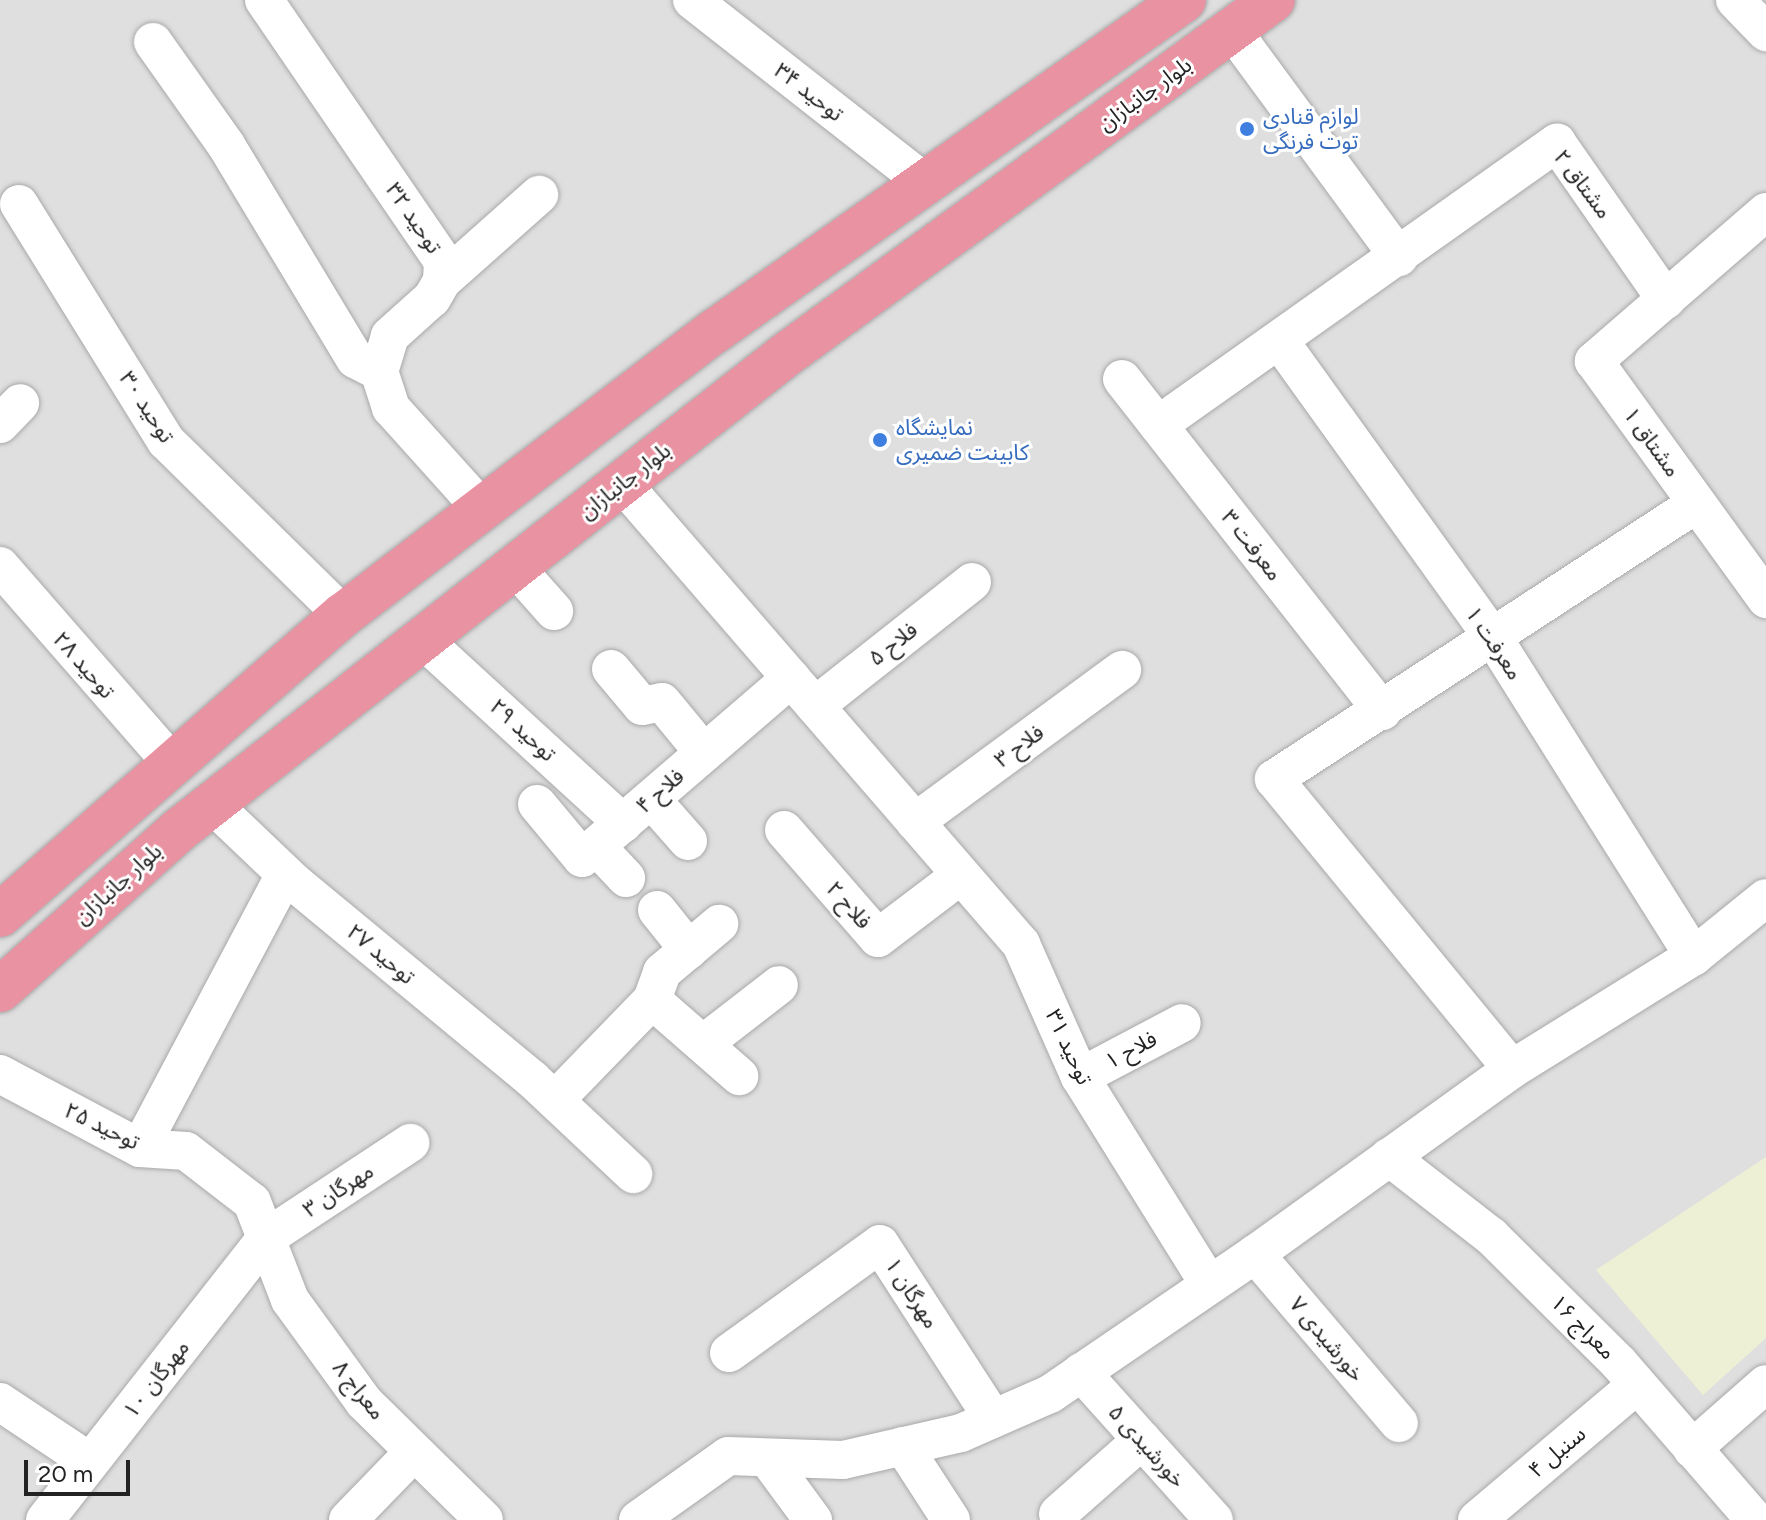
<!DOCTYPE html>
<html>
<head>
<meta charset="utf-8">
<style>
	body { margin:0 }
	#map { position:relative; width:1766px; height:1520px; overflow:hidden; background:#f2efe9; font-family:Figtree,"Noto Sans Arabic",sans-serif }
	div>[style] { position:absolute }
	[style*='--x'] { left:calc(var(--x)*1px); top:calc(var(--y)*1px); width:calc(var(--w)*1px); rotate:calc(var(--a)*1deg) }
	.residential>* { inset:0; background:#e0dfdf; transform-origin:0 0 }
	.farmland>* { inset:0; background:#eef0d5 }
	.roads { filter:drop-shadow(0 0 2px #a9a9a9) drop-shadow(0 0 2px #a9a9a9) }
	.street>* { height:38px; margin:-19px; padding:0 19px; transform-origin:19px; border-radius:19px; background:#fff }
	.highway>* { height:44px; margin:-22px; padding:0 22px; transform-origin:22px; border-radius:22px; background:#e892a2 }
	.dots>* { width:22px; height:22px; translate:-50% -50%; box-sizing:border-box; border:4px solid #fff; border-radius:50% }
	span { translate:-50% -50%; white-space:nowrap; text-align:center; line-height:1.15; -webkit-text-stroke:6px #fff; paint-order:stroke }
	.street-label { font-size:22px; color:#222 }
	.shop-label { font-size:22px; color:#366cbe }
	.left { translate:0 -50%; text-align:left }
	.scale { position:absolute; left:24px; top:1460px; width:106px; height:36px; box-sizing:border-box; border:4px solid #222; border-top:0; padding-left:10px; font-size:24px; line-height:28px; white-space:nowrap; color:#222; -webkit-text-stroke:6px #fff; paint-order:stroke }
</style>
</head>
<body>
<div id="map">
	<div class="residential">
		<i style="left:0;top:0;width:1766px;height:1520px"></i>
	</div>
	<div class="farmland">
		<i style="clip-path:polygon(1766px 1157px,1766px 1338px,1703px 1395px,1596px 1270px)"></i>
	</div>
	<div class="roads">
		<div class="street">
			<i style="--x:264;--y:0;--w:316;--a:55.6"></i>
			<i style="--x:443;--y:261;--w:20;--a:93"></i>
			<i style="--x:442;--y:281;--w:20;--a:120"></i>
			<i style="--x:432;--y:298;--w:57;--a:137.9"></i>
			<i style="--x:390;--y:336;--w:37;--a:107"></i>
			<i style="--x:379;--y:371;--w:39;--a:72"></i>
			<i style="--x:391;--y:408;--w:136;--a:48"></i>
			<i style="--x:692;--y:0;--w:296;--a:38.1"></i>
			<i style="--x:1735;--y:0;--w:45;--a:45.9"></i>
			<i style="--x:1232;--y:30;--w:282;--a:53.7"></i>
			<i style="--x:153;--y:42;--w:126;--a:54.7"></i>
			<i style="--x:226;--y:145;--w:250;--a:58.9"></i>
			<i style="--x:355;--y:359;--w:27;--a:27"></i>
			<i style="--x:19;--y:204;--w:279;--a:58.2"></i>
			<i style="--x:166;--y:441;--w:248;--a:44.5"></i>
			<i style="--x:1766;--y:212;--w:228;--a:139.1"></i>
			<i style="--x:1594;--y:361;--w:294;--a:54.1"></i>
			<i style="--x:442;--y:281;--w:130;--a:-41.6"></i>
			<i style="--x:1279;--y:340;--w:368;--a:54.3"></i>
			<i style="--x:1494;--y:639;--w:375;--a:57.8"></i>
			<i style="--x:1122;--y:379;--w:422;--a:51.9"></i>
			<i style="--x:0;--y:424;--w:29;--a:-46"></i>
			<i style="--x:1158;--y:425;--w:489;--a:-35.3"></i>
			<i style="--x:1557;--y:143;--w:191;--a:55.2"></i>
			<i style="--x:622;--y:483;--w:610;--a:49.12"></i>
			<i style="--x:1021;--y:944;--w:145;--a:66.1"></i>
			<i style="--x:1080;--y:1077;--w:243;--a:58.1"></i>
			<i style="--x:0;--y:566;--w:259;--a:48.9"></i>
			<i style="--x:515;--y:567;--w:59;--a:48.4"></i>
			<i style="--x:422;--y:639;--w:273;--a:42.5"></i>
			<i style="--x:611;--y:669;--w:48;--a:50"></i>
			<i style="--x:642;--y:706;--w:20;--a:-11"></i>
			<i style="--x:662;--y:702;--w:66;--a:50.5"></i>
			<i style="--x:815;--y:706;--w:200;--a:-38.3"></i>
			<i style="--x:651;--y:799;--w:56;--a:48.6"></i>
			<i style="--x:212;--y:804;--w:115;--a:43.6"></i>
			<i style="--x:295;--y:883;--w:308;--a:39.6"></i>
			<i style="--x:532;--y:1079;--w:139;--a:43.2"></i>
			<i style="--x:537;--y:804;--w:70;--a:50.2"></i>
			<i style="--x:582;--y:858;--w:276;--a:-40.7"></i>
			<i style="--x:915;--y:822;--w:257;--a:-36.3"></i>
			<i style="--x:784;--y:830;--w:143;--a:49"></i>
			<i style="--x:878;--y:938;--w:104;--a:-37.2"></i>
			<i style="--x:596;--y:846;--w:44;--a:46.8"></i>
			<i style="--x:657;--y:910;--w:51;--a:51.3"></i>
			<i style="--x:652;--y:1000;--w:30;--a:-70"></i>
			<i style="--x:662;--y:972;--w:75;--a:-40.1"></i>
			<i style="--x:703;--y:1044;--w:96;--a:-37.8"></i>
			<i style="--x:1512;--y:1069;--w:375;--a:-129.4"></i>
			<i style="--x:1274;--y:779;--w:504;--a:-33.09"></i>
			<i style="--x:0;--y:1074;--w:158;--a:27.9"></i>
			<i style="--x:140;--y:1148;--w:46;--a:3.7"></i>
			<i style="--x:186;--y:1151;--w:83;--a:37.7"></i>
			<i style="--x:252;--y:1202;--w:105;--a:68.8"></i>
			<i style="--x:290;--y:1300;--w:126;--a:54"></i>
			<i style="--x:364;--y:1402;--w:168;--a:44.5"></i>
			<i style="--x:1080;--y:1077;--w:115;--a:-27.9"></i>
			<i style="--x:555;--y:1100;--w:139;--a:-45.9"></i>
			<i style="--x:652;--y:1000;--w:116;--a:41.1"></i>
			<i style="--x:140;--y:1148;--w:310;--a:-62.1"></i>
			<i style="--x:1389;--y:1157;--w:129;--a:37.8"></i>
			<i style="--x:1491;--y:1236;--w:179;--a:44.8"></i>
			<i style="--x:1618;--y:1362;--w:209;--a:49.1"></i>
			<i style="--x:1255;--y:1254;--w:222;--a:49.6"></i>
			<i style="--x:729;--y:1353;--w:186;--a:-35.8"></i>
			<i style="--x:880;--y:1244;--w:208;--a:57.1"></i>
			<i style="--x:1081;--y:1372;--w:199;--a:48.1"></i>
			<i style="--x:0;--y:1402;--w:108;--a:33.7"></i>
			<i style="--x:903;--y:1446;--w:88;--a:57"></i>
			<i style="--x:1692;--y:1449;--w:98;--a:-41.3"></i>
			<i style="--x:768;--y:1459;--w:76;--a:53.6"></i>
			<i style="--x:1058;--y:1514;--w:112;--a:-41.4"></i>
			<i style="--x:45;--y:1520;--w:358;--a:-51.9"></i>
			<i style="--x:266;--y:1238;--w:173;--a:-33.4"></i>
			<i style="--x:348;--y:1520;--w:95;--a:-45.9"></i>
			<i style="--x:638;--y:1520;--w:110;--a:-35.4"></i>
			<i style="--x:728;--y:1456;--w:115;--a:2"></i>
			<i style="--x:843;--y:1460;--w:121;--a:-12.9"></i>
			<i style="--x:961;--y:1433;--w:97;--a:-23.7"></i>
			<i style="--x:1050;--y:1394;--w:248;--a:-34.3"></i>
			<i style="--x:1255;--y:1254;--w:317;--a:-35.7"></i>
			<i style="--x:1512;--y:1069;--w:214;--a:-31.8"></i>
			<i style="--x:1694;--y:956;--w:92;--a:-38.9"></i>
			<i style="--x:1477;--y:1520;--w:209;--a:-40.2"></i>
		</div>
		<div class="highway">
			<i style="--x:0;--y:915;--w:456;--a:-41.2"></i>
			<i style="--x:343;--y:615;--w:468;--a:-37.4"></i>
			<i style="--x:715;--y:331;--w:574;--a:-35.21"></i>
			<i style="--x:0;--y:990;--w:240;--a:-41.8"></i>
			<i style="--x:179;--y:830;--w:772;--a:-38.06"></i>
			<i style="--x:787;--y:354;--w:601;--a:-36.07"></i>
		</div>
	</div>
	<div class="dots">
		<i style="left:1247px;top:129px;background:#3f7fe0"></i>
		<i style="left:880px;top:440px;background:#3f7fe0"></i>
	</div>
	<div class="street-label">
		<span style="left:809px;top:92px;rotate:38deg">توحید ۳۴</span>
		<span style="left:1145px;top:94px;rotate:-36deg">بلوار جانبازان</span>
		<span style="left:1583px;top:184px;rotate:53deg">مشتاق ۲</span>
		<span style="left:414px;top:218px;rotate:56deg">توحید ۳۲</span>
		<span style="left:147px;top:407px;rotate:57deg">توحید ۳۰</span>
		<span style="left:1652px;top:442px;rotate:54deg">مشتاق ۱</span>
		<span style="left:625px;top:481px;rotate:-38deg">بلوار جانبازان</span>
		<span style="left:1252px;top:545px;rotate:52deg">معرفت ۳</span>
		<span style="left:1494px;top:643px;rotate:56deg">معرفت ۱</span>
		<span style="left:893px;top:644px;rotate:-38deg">فلاح ۵</span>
		<span style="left:84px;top:665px;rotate:49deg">توحید ۲۸</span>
		<span style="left:523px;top:730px;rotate:43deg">توحید ۲۹</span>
		<span style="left:1019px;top:746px;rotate:-36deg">فلاح ۳</span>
		<span style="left:660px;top:791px;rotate:-41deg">فلاح ۴</span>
		<span style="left:118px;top:884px;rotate:-42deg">بلوار جانبازان</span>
		<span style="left:849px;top:905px;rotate:49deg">فلاح ۲</span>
		<span style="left:381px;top:954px;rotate:40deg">توحید ۲۷</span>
		<span style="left:1069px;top:1047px;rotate:65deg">توحید ۳۱</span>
		<span style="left:1131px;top:1050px;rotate:-28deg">فلاح ۱</span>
		<span style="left:102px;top:1126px;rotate:26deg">توحید ۲۵</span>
		<span style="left:338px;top:1190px;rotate:-33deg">مهرگان ۳</span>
		<span style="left:912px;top:1293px;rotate:57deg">مهرگان ۱</span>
		<span style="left:1583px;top:1327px;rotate:45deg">معراج ۱۶</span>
		<span style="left:1327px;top:1339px;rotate:50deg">خورشیدی ۷</span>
		<span style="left:156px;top:1379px;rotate:-52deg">مهرگان ۱۰</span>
		<span style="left:359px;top:1390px;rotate:51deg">معراج ۸</span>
		<span style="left:1147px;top:1446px;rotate:48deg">خورشیدی ۵</span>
		<span style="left:1557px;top:1452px;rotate:-40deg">سنبل ۴</span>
	</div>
	<div class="shop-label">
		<span class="left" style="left:1263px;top:129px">لوازم قنادی<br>توت فرنگی</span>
		<span class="left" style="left:896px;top:440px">نمایشگاه<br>کابینت ضمیری</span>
	</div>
	<div class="scale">20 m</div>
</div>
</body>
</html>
